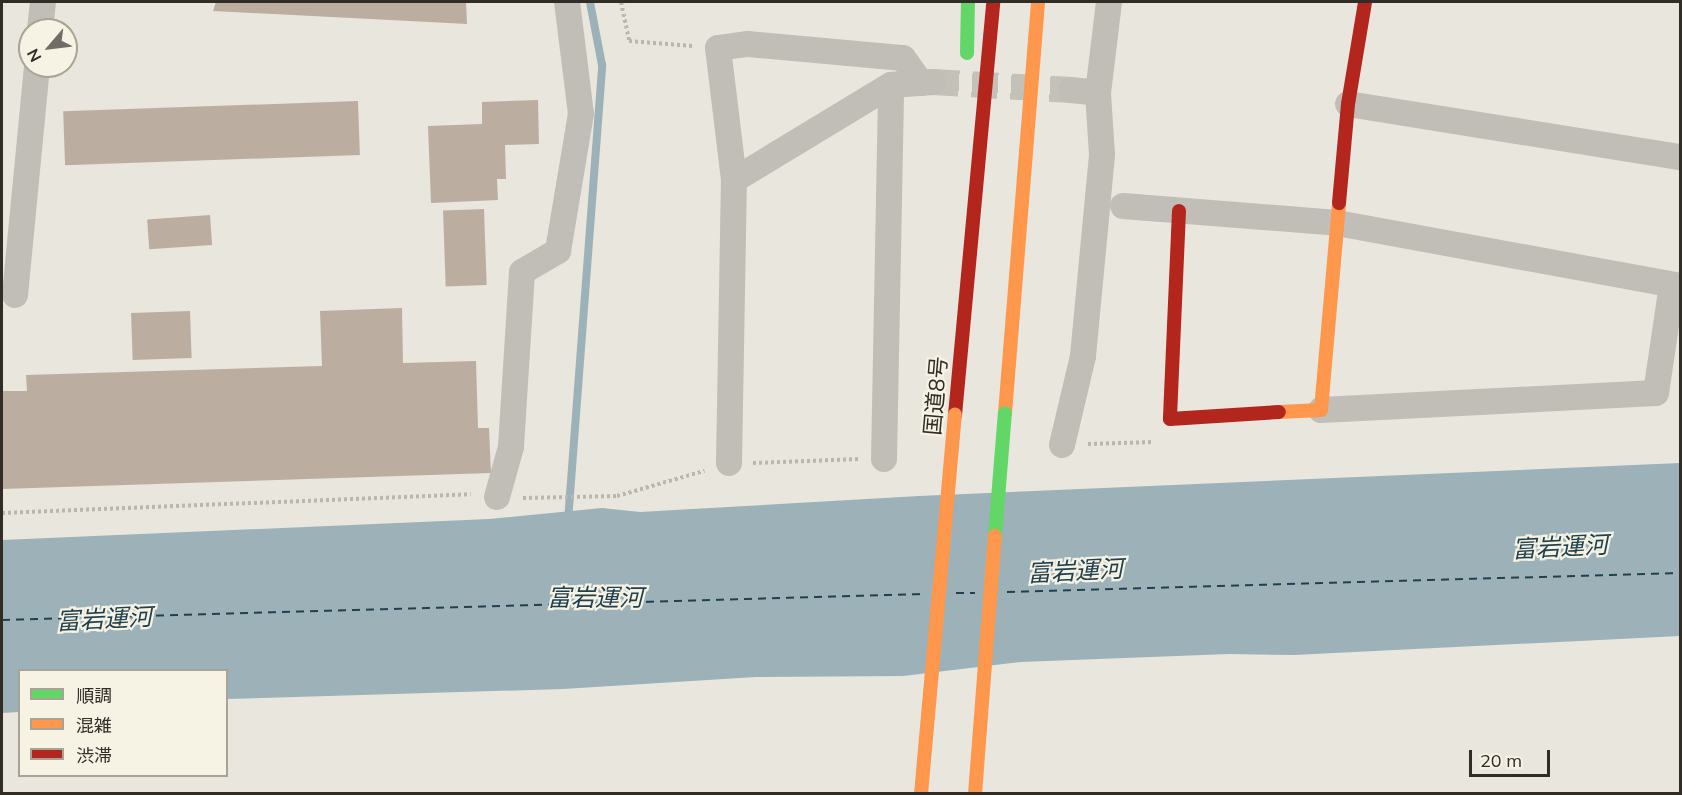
<!DOCTYPE html>
<html>
<head>
<meta charset="utf-8">
<style>
	body { margin:0 }
	#map { position:relative; width:1682px; height:795px; overflow:hidden; background:#e9e6de; font-family:Mulish,"Noto Sans JP",sans-serif }
	div>[style] { position:absolute }
	[style*='--x'] { left:calc(var(--x)*1px); top:calc(var(--y)*1px); width:calc(var(--w)*1px); rotate:calc(var(--a)*1deg) }
	.water>* { inset:0; background:#9cb2b8 }
	.stream>* { height:8px; margin:-4px; padding:0 4px; transform-origin:4px; border-radius:4px; background:#9cb2b8 }
	.ferry>* { height:1.5px; margin-top:-0.75px; transform-origin:0; background:repeating-linear-gradient(90deg,#20404e 0 8px,transparent 0 14px) }
	.building>* { inset:0; background:#bbaea1; transform-origin:0 0 }
	.street-tunnel>* { height:26px; margin-top:-13px; transform-origin:0; background:repeating-linear-gradient(90deg,#c4c1b9 0 26px,transparent 0 39px) }
	.path>* { height:4px; margin-top:-2px; transform-origin:0; background:repeating-linear-gradient(90deg,#bab7b0 0 3px,transparent 0 6px) }
	.street>* { height:26px; margin:-13px; padding:0 13px; transform-origin:13px; border-radius:13px; background:#c1beb7 }
	.fast>* { height:14px; margin:-7px; padding:0 7px; transform-origin:7px; border-radius:7px; background:#63d668 }
	.slow>* { height:14px; margin:-7px; padding:0 7px; transform-origin:7px; border-radius:7px; background:#ff974d }
	.jam>* { height:14px; margin:-7px; padding:0 7px; transform-origin:7px; border-radius:7px; background:#b3261e }
	.fast-bridge>* { height:14px; margin:-7px; padding:0 7px; transform-origin:7px; border-radius:7px; background:#63d668 }
	.slow-bridge>* { height:14px; margin:-7px; padding:0 7px; transform-origin:7px; border-radius:7px; background:#ff974d }
	span { translate:-50% -50%; white-space:nowrap; text-align:center; line-height:1.15; -webkit-text-stroke:4.5px #f6f2e4; paint-order:stroke }
	.street-label { font-size:22px; color:#312c26 }
	.water-label { font-size:24px; color:#20404e; font-style:italic }
	.frame { position:absolute; inset:0; border:3px solid #312c26; pointer-events:none }
	.legend { position:absolute; left:18px; top:669px; width:210px; height:108px; box-sizing:border-box; background:#f6f2e4; border:2px solid #a7a398; margin:0; padding:8px 10px; list-style:none; font-size:18px; color:#312c26 }
	.legend li { display:flex; align-items:center; gap:12px; height:30px }
	.legend b { width:30px; border:2px solid #a7a398 }
	.north { position:absolute; left:18px; top:18px; width:60px; height:60px; box-sizing:border-box; background:#f6f2e4; border:2px solid #a7a398; border-radius:50%; rotate:242deg; font-size:16px; font-weight:700; line-height:24px; text-align:center; color:#312c26 }
	.north::after { content:''; display:block; margin:auto; width:21px; height:27px; background:#716d66; clip-path:polygon(50% 0,100% 100%,50% 72%,0 100%) }
	.scale { position:absolute; left:1469px; top:750px; width:81px; height:27px; box-sizing:border-box; border:3px solid #312c26; border-top:0; padding-left:8px; font-size:18px; line-height:21px; white-space:nowrap; color:#312c26; -webkit-text-stroke:4px #f6f2e4; paint-order:stroke }
</style>
</head>
<body>
<div id="map">
	<div class="water">
		<i style="clip-path:polygon(1680px 463px,1680px 636px,1294px 655px,1229px 654px,1021px 662px,903px 676px,756px 677px,563px 689px,227px 699px,226px 670px,20px 670px,19px 712px,2px 713px,2px 540px,489px 519px,602px 508px,640px 512px,919px 496px)"></i>
	</div>
	<div class="stream">
		<i style="--x:568;--y:521;--w:457;--a:-85.7"></i>
		<i style="--x:602;--y:65;--w:64;--a:-100.8"></i>
	</div>
	<div class="ferry">
		<i style="--x:1007;--y:592;--w:673;--a:-1.62"></i>
		<i style="--x:956;--y:593;--w:19;--a:0"></i>
		<i style="--x:2;--y:620;--w:922;--a:-1.62"></i>
	</div>
	<div class="building">
		<i style="clip-path:polygon(216px 2px,466px 2px,467px 24px,213px 11px)"></i>
		<i style="clip-path:polygon(538px 100px,539px 144px,505px 145px,506px 179px,497px 179px,498px 200px,431px 203px,428px 126px,482px 124px,482px 102px)"></i>
		<i style="left:358px;top:101px;width:54px;height:295px;rotate:88deg"></i>
		<i style="left:484px;top:209px;width:76px;height:41px;rotate:88deg"></i>
		<i style="left:210px;top:215px;width:30px;height:63px;rotate:86deg"></i>
		<i style="clip-path:polygon(402px 308px,403px 363px,476px 361px,478px 428px,489px 428px,491px 473px,2px 489px,2px 391px,27px 391px,26px 375px,322px 366px,320px 311px)"></i>
		<i style="left:190px;top:311px;width:47px;height:59px;rotate:88deg"></i>
	</div>
	<div class="street-tunnel">
		<i style="--x:933;--y:82;--w:138;--a:3.3"></i>
	</div>
	<div class="path">
		<i style="--x:621;--y:2;--w:40;--a:78"></i>
		<i style="--x:629;--y:41;--w:64;--a:4.5"></i>
		<i style="--x:1088;--y:444;--w:65;--a:-1.8"></i>
		<i style="--x:753;--y:463;--w:106;--a:-2.2"></i>
		<i style="--x:523;--y:498;--w:94;--a:-1.2"></i>
		<i style="--x:617;--y:496;--w:91;--a:-16"></i>
		<i style="--x:2;--y:513;--w:469;--a:-2.3"></i>
	</div>
	<div class="street">
		<i style="--x:40;--y:30;--w:28;--a:-84"></i>
		<i style="--x:1071;--y:90;--w:27;--a:6"></i>
		<i style="--x:1348;--y:104;--w:336;--a:9.1"></i>
		<i style="--x:734;--y:180;--w:133;--a:-96.9"></i>
		<i style="--x:718;--y:48;--w:30;--a:-8"></i>
		<i style="--x:748;--y:44;--w:156;--a:5.2"></i>
		<i style="--x:903;--y:58;--w:31;--a:54"></i>
		<i style="--x:1123;--y:206;--w:215;--a:4.5"></i>
		<i style="--x:1337;--y:223;--w:349;--a:10.4"></i>
		<i style="--x:15;--y:295;--w:230;--a:-84.5"></i>
		<i style="--x:1321;--y:410;--w:335;--a:-2.9"></i>
		<i style="--x:1656;--y:393;--w:109;--a:-81.6"></i>
		<i style="--x:1062;--y:445;--w:91;--a:-76.7"></i>
		<i style="--x:1083;--y:356;--w:203;--a:-84.6"></i>
		<i style="--x:1102;--y:154;--w:61;--a:-93.8"></i>
		<i style="--x:1098;--y:93;--w:92;--a:-83.1"></i>
		<i style="--x:884;--y:459;--w:374;--a:-88.9"></i>
		<i style="--x:729;--y:463;--w:283;--a:-89"></i>
		<i style="--x:734;--y:180;--w:184;--a:-31.2"></i>
		<i style="--x:891;--y:85;--w:42;--a:-4.1"></i>
		<i style="--x:497;--y:497;--w:52;--a:-74.4"></i>
		<i style="--x:511;--y:447;--w:175;--a:-86.4"></i>
		<i style="--x:522;--y:272;--w:42;--a:-30.3"></i>
		<i style="--x:558;--y:251;--w:139;--a:-80.5"></i>
		<i style="--x:581;--y:114;--w:113;--a:-97.1"></i>
	</div>
	<div class="fast">
		<i style="--x:967;--y:53;--w:51;--a:-88.9"></i>
	</div>
	<div class="slow">
		<i style="--x:1279;--y:412;--w:42;--a:-2.7"></i>
		<i style="--x:1321;--y:410;--w:208;--a:-85"></i>
		<i style="--x:1005;--y:413;--w:412;--a:-85.4"></i>
	</div>
	<div class="jam">
		<i style="--x:1339;--y:203;--w:99;--a:-84.8"></i>
		<i style="--x:1348;--y:104;--w:103;--a:-80.5"></i>
		<i style="--x:1179;--y:211;--w:208;--a:92.5"></i>
		<i style="--x:1170;--y:419;--w:109;--a:-3.7"></i>
		<i style="--x:955;--y:415;--w:415;--a:-84.7"></i>
	</div>
	<div class="fast-bridge">
		<i style="--x:995;--y:536;--w:123;--a:-85.4"></i>
	</div>
	<div class="slow-bridge">
		<i style="--x:921;--y:794;--w:381;--a:-84.9"></i>
		<i style="--x:975;--y:794;--w:259;--a:-85.6"></i>
	</div>
	<div class="street-label">
		<span style="left:936px;top:396px;rotate:-85deg">国道8号</span>
	</div>
	<div class="water-label">
		<span style="left:1560px;top:547px;rotate:-3deg">富岩運河</span>
		<span style="left:1075px;top:571px;rotate:-3deg">富岩運河</span>
		<span style="left:595px;top:598px">富岩運河</span>
		<span style="left:104px;top:619px;rotate:-3deg">富岩運河</span>
	</div>
	<div class="frame"></div>
	<ul class="legend">
	<li><b style="height:8px;background:#63d668"></b>順調</li>
	<li><b style="height:8px;background:#ff974d"></b>混雑</li>
	<li><b style="height:8px;background:#b3261e"></b>渋滞</li>
	</ul>
	<div class="north">N</div>
	<div class="scale">20 m</div>
</div>
</body>
</html>
